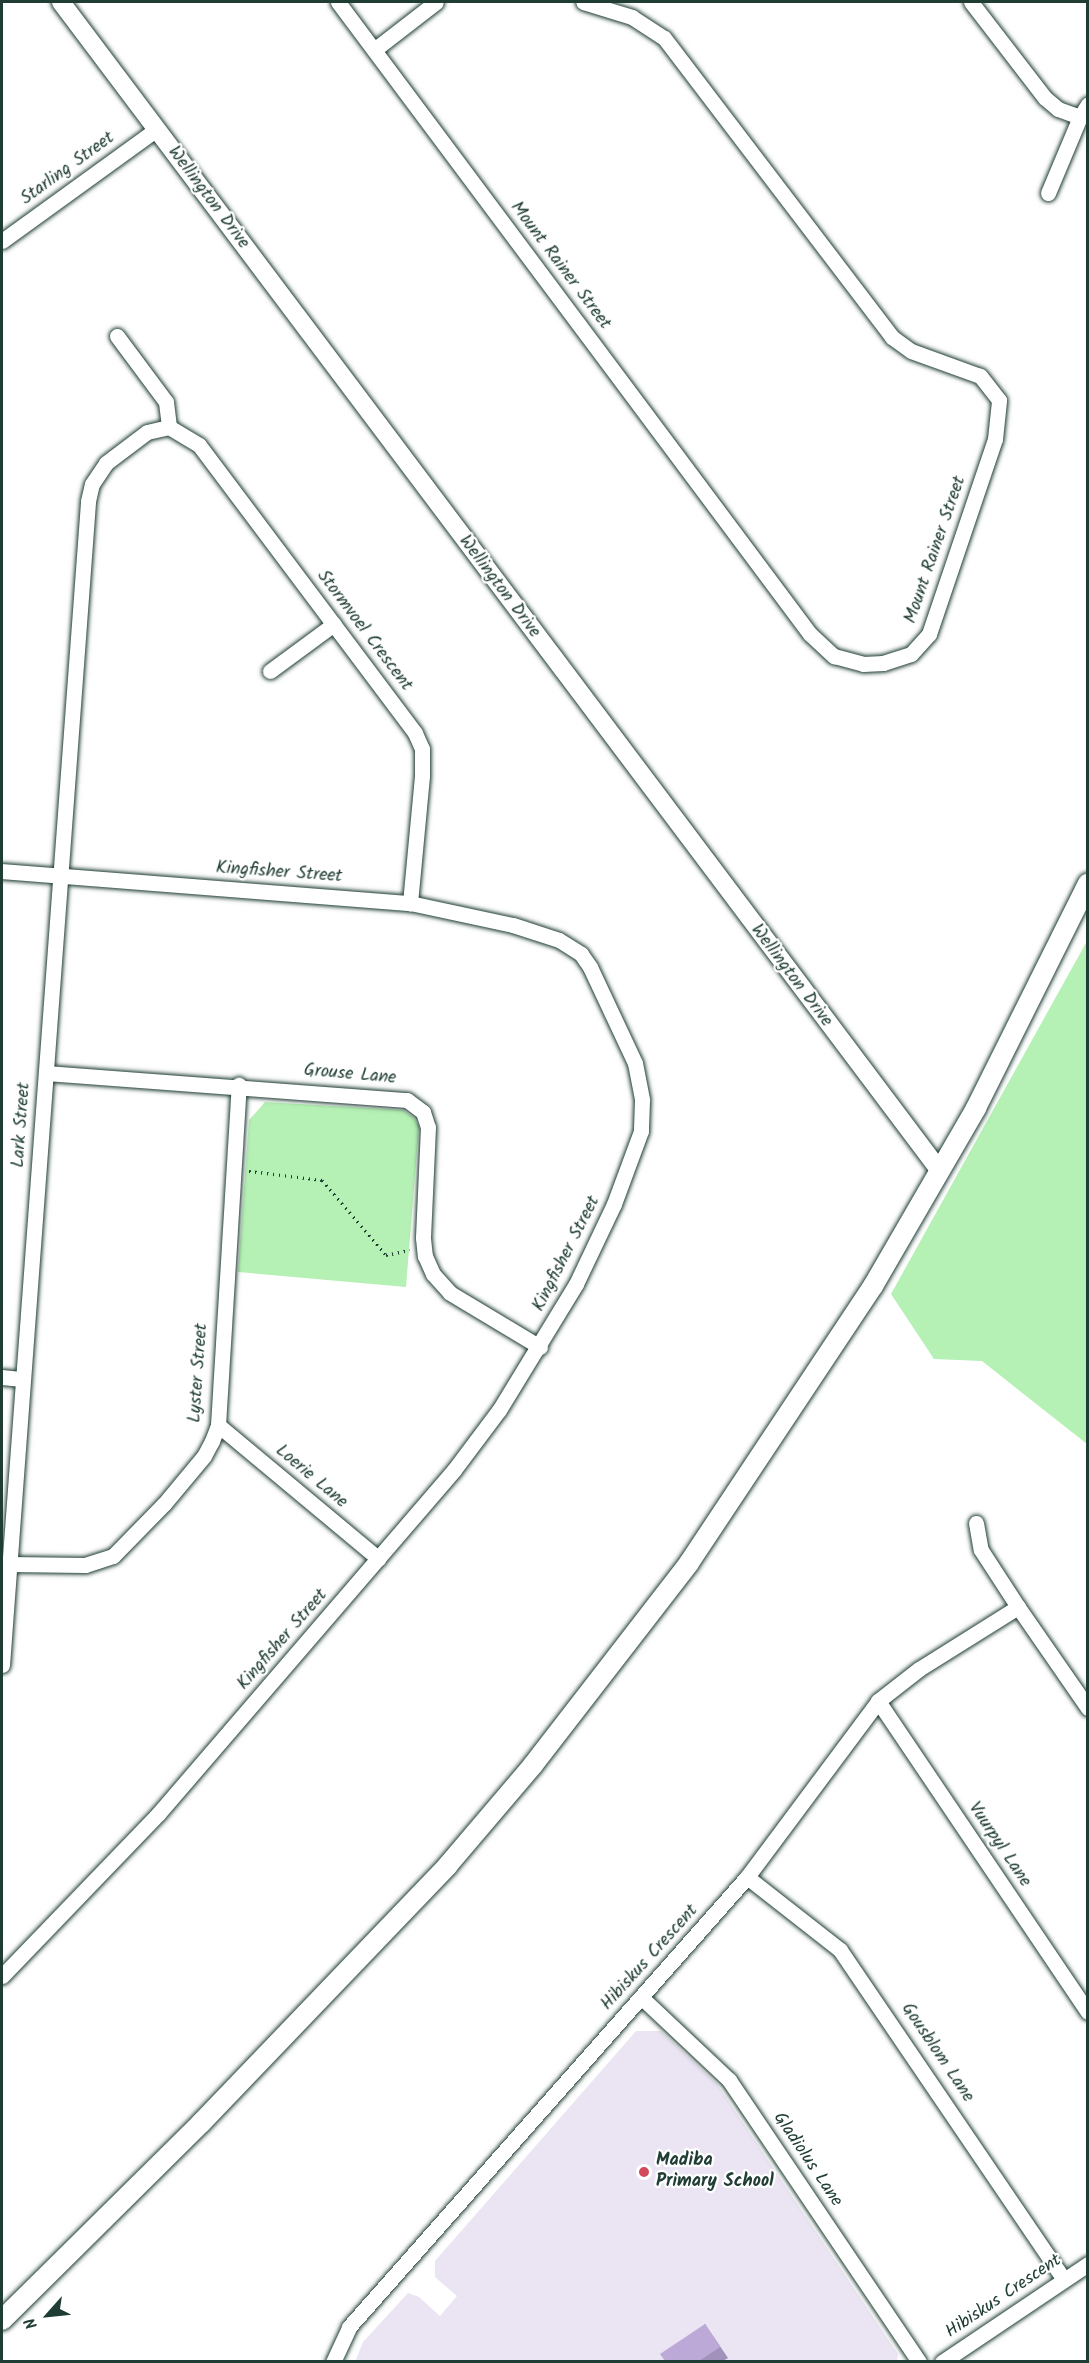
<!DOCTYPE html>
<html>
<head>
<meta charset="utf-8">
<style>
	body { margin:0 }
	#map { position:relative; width:1089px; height:2363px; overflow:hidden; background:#fff; font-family:Kalam,sans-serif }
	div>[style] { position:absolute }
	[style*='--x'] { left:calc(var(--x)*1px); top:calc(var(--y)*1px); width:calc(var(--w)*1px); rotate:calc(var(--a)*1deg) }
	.built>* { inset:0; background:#ebe5f3 }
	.green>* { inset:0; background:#b5f0b4 }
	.path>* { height:3px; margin-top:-1.5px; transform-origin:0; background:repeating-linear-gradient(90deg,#1f3d34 0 1.5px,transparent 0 6px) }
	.roads { filter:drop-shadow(0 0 2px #1f3d34) drop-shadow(0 0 2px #1f3d34) }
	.minor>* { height:15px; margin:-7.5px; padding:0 7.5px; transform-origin:7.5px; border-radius:7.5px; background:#fff }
	.tertiary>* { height:18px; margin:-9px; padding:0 9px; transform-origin:9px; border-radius:9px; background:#fff }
	.secondary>* { height:20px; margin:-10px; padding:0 10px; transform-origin:10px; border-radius:10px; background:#fff }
	.wall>* { inset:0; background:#a291ba }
	.building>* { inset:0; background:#bca9d8 }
	.dots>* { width:16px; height:16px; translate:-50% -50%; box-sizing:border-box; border:3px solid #fff; border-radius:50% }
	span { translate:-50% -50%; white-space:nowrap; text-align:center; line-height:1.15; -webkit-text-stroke:4.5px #fff; paint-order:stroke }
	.street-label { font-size:18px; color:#1f3d34 }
	.poi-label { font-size:18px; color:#1f3d34; font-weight:700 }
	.left { translate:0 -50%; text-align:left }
	.frame { position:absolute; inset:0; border:3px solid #1f3d34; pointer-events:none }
	.north { position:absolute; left:18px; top:2285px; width:60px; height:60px; -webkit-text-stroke:4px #fff; paint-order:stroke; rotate:243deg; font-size:16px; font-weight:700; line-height:24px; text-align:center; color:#1f3d34 }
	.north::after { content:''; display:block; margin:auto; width:21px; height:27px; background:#1f3d34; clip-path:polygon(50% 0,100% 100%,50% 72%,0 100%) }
</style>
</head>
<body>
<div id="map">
	<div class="built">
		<i style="clip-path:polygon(636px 2031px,661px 2031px,717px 2084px,898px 2354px,897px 2362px,355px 2362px,363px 2342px,408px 2293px,419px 2297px,440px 2316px,457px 2296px,435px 2277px,435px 2261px)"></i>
	</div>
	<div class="green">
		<i style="clip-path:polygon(1087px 941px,1087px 1444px,982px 1361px,934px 1359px,891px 1294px)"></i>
		<i style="clip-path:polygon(265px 1102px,403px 1110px,413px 1117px,419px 1126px,406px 1287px,238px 1272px,249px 1120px)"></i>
	</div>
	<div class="path">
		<i style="--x:249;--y:1171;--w:74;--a:7"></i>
		<i style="--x:322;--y:1180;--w:99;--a:49.5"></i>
		<i style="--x:386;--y:1255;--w:24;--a:-12"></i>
	</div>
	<div class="roads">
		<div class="minor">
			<i style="--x:338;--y:2;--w:789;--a:53.25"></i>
			<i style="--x:810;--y:634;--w:33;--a:43"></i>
			<i style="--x:834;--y:656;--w:30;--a:15"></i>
			<i style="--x:863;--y:664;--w:20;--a:-3"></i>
			<i style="--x:883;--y:663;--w:29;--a:-18"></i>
			<i style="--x:911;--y:654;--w:27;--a:-48"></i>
			<i style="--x:929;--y:634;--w:206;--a:-71.3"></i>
			<i style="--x:995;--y:439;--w:39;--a:-84"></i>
			<i style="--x:999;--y:400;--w:31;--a:-128"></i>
			<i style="--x:980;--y:376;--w:73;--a:-160.1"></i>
			<i style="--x:911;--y:351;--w:24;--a:-144"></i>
			<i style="--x:892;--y:337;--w:376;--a:-127.3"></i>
			<i style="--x:664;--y:38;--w:38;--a:-147"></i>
			<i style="--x:632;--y:17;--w:51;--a:-163"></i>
			<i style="--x:971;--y:2;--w:121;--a:52.4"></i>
			<i style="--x:1045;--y:98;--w:17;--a:40"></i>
			<i style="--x:1058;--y:109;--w:23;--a:20"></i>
			<i style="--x:1080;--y:117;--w:15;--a:-58"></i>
			<i style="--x:374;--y:50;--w:78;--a:-37.7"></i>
			<i style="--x:1048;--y:193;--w:82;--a:-67.2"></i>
			<i style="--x:2;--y:241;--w:191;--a:-35.9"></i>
			<i style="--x:117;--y:336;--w:82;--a:53.4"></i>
			<i style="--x:166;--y:402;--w:25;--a:83"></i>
			<i style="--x:270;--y:671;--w:79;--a:-36.3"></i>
			<i style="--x:2;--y:871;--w:409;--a:4.5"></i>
			<i style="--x:410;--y:903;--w:105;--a:12.1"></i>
			<i style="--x:513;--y:925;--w:48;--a:18.1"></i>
			<i style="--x:559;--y:940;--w:26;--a:32"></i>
			<i style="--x:581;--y:954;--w:16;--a:55"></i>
			<i style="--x:590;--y:967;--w:106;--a:64.9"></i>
			<i style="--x:635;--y:1063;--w:38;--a:79"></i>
			<i style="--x:642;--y:1100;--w:31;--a:92"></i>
			<i style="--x:641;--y:1131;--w:78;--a:110.3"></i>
			<i style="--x:614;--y:1204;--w:89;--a:115.4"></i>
			<i style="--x:576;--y:1284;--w:148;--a:121.4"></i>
			<i style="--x:499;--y:1410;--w:75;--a:126.9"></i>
			<i style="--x:454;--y:1470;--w:454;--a:130.7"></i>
			<i style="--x:158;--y:1814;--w:225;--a:133.9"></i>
			<i style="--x:46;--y:1073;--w:362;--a:4.3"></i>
			<i style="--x:407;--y:1100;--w:20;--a:37"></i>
			<i style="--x:423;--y:1112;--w:16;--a:72"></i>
			<i style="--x:428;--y:1127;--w:111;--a:92.6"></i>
			<i style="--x:423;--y:1238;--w:18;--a:84"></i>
			<i style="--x:425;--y:1256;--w:20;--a:66"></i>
			<i style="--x:433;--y:1274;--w:25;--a:48"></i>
			<i style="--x:450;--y:1293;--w:105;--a:31"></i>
			<i style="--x:2;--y:1377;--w:20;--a:6"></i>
			<i style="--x:218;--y:1425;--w:209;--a:39.8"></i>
			<i style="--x:976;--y:1523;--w:27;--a:80"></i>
			<i style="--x:981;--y:1550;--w:68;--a:57"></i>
			<i style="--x:9;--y:1564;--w:76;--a:0.8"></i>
			<i style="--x:85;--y:1565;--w:29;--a:-18"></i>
			<i style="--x:113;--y:1556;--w:73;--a:-45.6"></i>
			<i style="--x:164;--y:1504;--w:62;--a:-50.2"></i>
			<i style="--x:204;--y:1456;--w:17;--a:-62"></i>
			<i style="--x:212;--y:1441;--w:17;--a:-69"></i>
			<i style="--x:218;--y:1425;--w:341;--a:-86.5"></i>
			<i style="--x:2;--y:1665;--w:1167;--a:-85.77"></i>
			<i style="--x:88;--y:501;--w:17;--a:-77"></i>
			<i style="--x:92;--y:484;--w:25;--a:-56"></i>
			<i style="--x:106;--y:463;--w:51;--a:-37.1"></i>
			<i style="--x:147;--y:432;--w:23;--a:-13"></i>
			<i style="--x:169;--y:427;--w:35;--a:31"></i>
			<i style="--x:199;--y:445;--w:360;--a:53.1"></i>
			<i style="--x:415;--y:733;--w:17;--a:66"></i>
			<i style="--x:422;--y:749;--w:27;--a:90"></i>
			<i style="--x:422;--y:776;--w:128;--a:95.4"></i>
			<i style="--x:878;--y:1701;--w:375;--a:56"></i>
			<i style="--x:747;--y:1877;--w:118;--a:38.1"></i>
			<i style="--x:840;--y:1950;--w:398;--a:55.8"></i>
			<i style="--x:641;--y:1997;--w:121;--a:43.3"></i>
			<i style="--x:729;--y:2080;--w:340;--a:56"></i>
			<i style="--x:333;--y:2362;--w:38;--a:-65"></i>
			<i style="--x:349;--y:2327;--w:601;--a:-48.51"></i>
			<i style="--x:747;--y:1877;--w:219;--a:-53.3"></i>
			<i style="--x:878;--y:1701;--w:52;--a:-38"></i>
			<i style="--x:919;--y:1669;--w:117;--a:-32.1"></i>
			<i style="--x:1018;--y:1607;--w:123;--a:55.3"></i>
			<i style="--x:942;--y:2362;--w:176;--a:-33.9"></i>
		</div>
		<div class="tertiary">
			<i style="--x:61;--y:2;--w:1463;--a:53.06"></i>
		</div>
		<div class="secondary">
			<i style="--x:2;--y:2320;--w:280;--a:-44.7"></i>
			<i style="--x:201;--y:2123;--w:357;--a:-46.2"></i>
			<i style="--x:448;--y:1865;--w:131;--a:-49.6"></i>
			<i style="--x:533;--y:1765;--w:255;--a:-52.3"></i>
			<i style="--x:689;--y:1563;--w:333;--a:-56.4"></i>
			<i style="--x:873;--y:1286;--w:206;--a:-59.9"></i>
			<i style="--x:976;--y:1108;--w:251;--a:-63.5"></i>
		</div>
	</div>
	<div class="wall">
		<i style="clip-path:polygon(705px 2324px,728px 2358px,723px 2361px,665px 2361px)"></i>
	</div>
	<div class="building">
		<i style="clip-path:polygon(705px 2324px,720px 2347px,699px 2361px,665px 2361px,660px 2354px)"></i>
	</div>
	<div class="dots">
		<i style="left:644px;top:2172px;background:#d1495b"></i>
	</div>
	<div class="street-label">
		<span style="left:68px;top:169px;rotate:-36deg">Starling Street</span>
		<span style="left:208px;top:198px;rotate:53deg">Wellington Drive</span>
		<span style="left:560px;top:266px;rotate:53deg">Mount Rainer Street</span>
		<span style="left:936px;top:550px;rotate:-71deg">Mount Rainer Street</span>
		<span style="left:499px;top:587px;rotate:53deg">Wellington Drive</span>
		<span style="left:364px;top:631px;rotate:53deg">Stormvoel Crescent</span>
		<span style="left:279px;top:873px;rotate:4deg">Kingfisher Street</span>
		<span style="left:791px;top:976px;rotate:53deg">Wellington Drive</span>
		<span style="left:350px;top:1075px;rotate:5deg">Grouse Lane</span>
		<span style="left:22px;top:1125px;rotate:-86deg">Lark Street</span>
		<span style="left:567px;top:1254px;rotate:-63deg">Kingfisher Street</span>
		<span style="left:199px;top:1373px;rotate:-86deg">Lyster Street</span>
		<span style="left:311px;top:1477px;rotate:40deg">Loerie Lane</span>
		<span style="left:283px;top:1640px;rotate:-49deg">Kingfisher Street</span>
		<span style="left:999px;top:1845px;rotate:56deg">Vuurpyl Lane</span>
		<span style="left:650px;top:1958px;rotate:-48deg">Hibiskus Crescent</span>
		<span style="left:937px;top:2053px;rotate:56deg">Gousblom Lane</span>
		<span style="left:807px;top:2160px;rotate:56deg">Gladiolus Lane</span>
		<span style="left:1004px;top:2297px;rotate:-34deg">Hibiskus Crescent</span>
	</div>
	<div class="poi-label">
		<span class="left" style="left:656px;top:2172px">Madiba<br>Primary School</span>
	</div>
	<div class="frame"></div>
	<div class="north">N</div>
</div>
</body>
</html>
